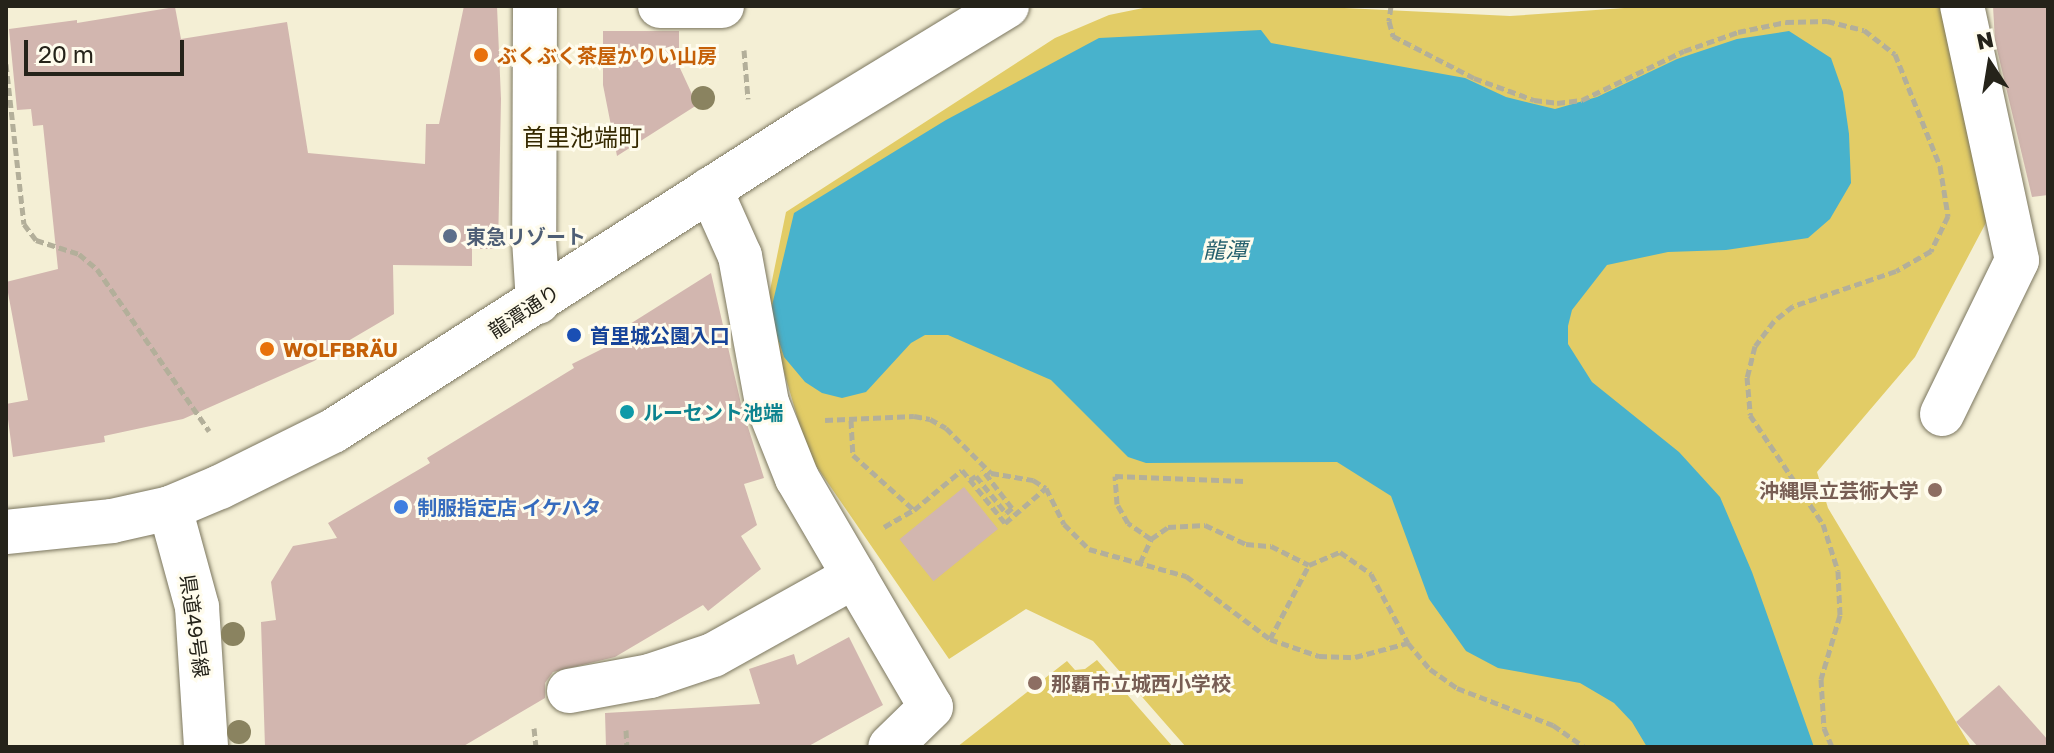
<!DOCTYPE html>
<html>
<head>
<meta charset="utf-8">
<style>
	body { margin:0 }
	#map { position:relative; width:2054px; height:753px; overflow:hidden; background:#f4efd5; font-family:"Golos Text","Noto Sans JP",sans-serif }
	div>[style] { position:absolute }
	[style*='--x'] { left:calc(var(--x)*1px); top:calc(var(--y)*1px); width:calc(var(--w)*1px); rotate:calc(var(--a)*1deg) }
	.green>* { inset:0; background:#e2cc66 }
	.water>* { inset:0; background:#48b2cc }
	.building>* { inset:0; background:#d2b6af; transform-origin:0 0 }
	.path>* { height:5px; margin-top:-2.5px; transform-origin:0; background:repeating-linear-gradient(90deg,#b3af9a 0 8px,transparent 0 12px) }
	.roads { filter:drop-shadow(0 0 2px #7b765f) drop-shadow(0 0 2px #7b765f) }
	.minor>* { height:44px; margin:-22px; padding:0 22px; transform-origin:22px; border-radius:22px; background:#fff }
	.major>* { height:44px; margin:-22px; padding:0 22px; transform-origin:22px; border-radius:22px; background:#fff }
	.trees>* { width:24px; height:24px; margin:-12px; border-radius:50%; background:#8a8360 }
	.dots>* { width:22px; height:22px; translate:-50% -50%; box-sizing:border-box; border:4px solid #fffced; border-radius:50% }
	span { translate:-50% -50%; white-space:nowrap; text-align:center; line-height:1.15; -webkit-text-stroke:6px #fffced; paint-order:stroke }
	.food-label { font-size:20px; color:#c56008; font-weight:700 }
	.left { translate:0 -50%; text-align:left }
	.service-label { font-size:20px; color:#4e5e75; font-weight:700 }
	.street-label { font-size:20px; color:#25231a }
	.transit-label { font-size:20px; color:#164399; font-weight:700 }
	.culture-label { font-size:20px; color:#0d838f; font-weight:700 }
	.education-label { font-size:20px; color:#785e54; font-weight:700 }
	.right { translate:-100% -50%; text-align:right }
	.shop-label { font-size:20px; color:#366cbe; font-weight:700 }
	.water-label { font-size:22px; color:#26606e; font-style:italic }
	.quarter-label { font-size:24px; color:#352900 }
	.frame { position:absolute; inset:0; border:8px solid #25231a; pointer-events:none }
	.north { position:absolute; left:1950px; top:24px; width:80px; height:80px; -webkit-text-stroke:6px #fffced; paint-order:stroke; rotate:348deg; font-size:22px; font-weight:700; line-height:32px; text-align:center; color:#25231a }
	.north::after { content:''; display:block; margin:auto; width:28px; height:36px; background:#25231a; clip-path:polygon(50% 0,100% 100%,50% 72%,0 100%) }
	.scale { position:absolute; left:24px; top:40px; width:160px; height:36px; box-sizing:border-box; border:4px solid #25231a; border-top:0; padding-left:10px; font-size:24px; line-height:28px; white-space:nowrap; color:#25231a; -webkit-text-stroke:6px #fffced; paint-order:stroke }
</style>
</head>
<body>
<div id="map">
	<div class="green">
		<i style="clip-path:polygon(1153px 6px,1303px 6px,1510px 16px,1653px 6px,1942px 6px,1990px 215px,1915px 357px,1817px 472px,1828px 508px,1971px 747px,1186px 747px,1093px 641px,1026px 609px,949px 659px,808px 454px,766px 310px,786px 212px,1055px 38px,1109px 15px)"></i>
		<i style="clip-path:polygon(1097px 660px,1173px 747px,957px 747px,1067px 661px,1075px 670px,1085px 669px)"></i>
	</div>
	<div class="water">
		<i style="clip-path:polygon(1261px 30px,1271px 43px,1465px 78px,1506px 97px,1555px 109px,1597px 97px,1677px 59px,1737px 39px,1789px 31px,1831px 58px,1843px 92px,1849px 134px,1851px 183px,1830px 219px,1808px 238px,1726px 250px,1668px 252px,1607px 265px,1572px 310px,1568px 326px,1568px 344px,1592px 382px,1679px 452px,1720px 497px,1752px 572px,1814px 747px,1647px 747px,1632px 722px,1614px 703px,1580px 683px,1498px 668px,1466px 651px,1429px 599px,1391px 496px,1337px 462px,1146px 463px,1128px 457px,1051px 380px,948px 335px,925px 335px,911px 343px,866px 392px,842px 398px,822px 393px,805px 382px,784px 357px,770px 314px,794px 213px,946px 120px,1099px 38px)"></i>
	</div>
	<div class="building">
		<i style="clip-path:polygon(464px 6px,497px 6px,501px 99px,498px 249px,472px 249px,472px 266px,393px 265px,394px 314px,314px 361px,183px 419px,104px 436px,105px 442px,13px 457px,6px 404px,28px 400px,6px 282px,58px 269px,43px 125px,33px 126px,31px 109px,17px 110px,9px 29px,77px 20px,77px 23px,175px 7px,181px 39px,287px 22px,308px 153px,425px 164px,426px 124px,439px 124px)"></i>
		<i style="clip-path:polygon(1993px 6px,2048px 6px,2048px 195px,2032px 197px,1995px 41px)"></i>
		<i style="clip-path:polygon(603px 31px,679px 31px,679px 66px,697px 105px,617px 156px,603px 85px)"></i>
		<i style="clip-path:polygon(711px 273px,742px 408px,764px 478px,744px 484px,757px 525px,741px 536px,761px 569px,708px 611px,703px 605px,615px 657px,553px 672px,545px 683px,545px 698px,462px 747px,265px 747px,261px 622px,276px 620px,271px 582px,293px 546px,337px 538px,328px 523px,430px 463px,427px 458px,574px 368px,572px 364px,626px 337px,622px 329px)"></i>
		<i style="left:964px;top:487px;width:54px;height:83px;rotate:51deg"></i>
		<i style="clip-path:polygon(849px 637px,883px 705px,807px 747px,606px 747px,605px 713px,760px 704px,749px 669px,794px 654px,797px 665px)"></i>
		<i style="clip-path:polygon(1999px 685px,2048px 740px,2048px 747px,1978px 747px,1956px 722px)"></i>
	</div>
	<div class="path">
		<i style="--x:1391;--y:6;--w:15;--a:98"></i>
		<i style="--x:1389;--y:21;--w:16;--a:75"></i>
		<i style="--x:1393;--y:36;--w:91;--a:27.4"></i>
		<i style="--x:1474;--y:78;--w:64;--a:20.1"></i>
		<i style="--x:1534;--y:100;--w:23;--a:7"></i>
		<i style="--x:1557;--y:103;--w:25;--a:-7"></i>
		<i style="--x:1582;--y:100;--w:113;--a:-25.7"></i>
		<i style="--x:1684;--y:51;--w:57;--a:-19.4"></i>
		<i style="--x:1738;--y:32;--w:49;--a:-11.8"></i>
		<i style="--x:1786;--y:22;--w:41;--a:-1.4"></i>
		<i style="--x:1827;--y:21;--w:38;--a:14"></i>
		<i style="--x:1864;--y:30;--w:39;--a:38"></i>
		<i style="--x:1895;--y:54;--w:121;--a:68.1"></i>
		<i style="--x:1940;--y:166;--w:51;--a:80.9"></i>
		<i style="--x:1948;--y:216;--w:39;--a:116"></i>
		<i style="--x:1931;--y:251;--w:40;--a:150.3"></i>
		<i style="--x:1896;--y:271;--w:109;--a:161.2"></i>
		<i style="--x:1793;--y:306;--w:24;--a:142"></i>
		<i style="--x:1774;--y:321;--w:31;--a:127"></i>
		<i style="--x:1755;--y:346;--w:32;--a:104"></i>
		<i style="--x:1747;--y:377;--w:38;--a:85"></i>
		<i style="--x:1750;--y:415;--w:131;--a:56.2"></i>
		<i style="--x:1823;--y:524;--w:49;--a:72.3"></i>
		<i style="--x:1838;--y:571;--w:44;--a:87.4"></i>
		<i style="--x:1840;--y:615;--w:67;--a:106.5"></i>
		<i style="--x:1821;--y:679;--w:49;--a:86.5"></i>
		<i style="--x:1824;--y:728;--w:21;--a:67"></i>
		<i style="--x:744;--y:50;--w:49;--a:85.3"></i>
		<i style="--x:6;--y:64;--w:161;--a:83.6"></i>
		<i style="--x:24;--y:224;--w:20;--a:53"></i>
		<i style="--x:36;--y:240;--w:45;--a:18"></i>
		<i style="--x:79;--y:254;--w:23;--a:40"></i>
		<i style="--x:97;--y:269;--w:197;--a:55.3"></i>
		<i style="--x:825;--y:420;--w:89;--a:-2.6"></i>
		<i style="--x:914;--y:416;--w:16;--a:11"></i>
		<i style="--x:930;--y:419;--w:18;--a:29"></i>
		<i style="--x:946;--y:428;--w:64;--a:45"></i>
		<i style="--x:991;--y:473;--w:43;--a:9.5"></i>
		<i style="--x:1033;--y:480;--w:15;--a:32"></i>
		<i style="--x:1046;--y:488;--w:40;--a:63.4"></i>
		<i style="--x:1064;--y:524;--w:35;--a:45"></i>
		<i style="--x:1089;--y:549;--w:101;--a:15.6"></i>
		<i style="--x:1186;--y:576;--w:105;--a:36.9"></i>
		<i style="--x:1270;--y:639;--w:52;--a:19.1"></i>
		<i style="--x:1319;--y:656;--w:36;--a:2"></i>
		<i style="--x:1355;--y:657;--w:55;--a:-14.8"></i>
		<i style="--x:1408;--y:643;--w:34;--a:50"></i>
		<i style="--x:1430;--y:669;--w:33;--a:35"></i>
		<i style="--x:1457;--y:688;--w:103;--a:21.1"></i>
		<i style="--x:1553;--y:725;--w:38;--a:35"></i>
		<i style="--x:851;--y:420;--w:35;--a:87"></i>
		<i style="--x:853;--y:455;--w:82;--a:42"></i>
		<i style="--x:970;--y:480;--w:7;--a:-34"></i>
		<i style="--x:976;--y:476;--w:48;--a:51"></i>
		<i style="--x:1006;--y:513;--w:8;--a:-40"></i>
		<i style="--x:1012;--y:508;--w:49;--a:-127.6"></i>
		<i style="--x:884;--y:527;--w:34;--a:-30"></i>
		<i style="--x:914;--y:510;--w:62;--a:-39.8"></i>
		<i style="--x:962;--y:470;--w:68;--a:50.9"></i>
		<i style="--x:1005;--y:523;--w:54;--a:-40.5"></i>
		<i style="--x:1151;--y:539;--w:21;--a:-35"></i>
		<i style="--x:1168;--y:527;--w:37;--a:-3"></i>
		<i style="--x:1205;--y:525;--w:45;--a:24.9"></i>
		<i style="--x:1246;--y:544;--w:25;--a:5"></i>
		<i style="--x:1271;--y:546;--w:42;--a:26.6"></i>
		<i style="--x:1309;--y:565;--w:34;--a:-23"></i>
		<i style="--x:1340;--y:552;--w:38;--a:35"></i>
		<i style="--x:1371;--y:574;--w:78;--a:61.8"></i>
		<i style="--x:1140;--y:563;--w:26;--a:-65"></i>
		<i style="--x:1151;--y:539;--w:28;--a:-145"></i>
		<i style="--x:1128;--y:523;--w:22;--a:-120"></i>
		<i style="--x:1117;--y:504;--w:28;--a:-94"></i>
		<i style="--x:1115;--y:476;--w:130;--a:2.2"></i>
		<i style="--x:1270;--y:639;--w:84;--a:-62.2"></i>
		<i style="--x:534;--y:728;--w:19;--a:84"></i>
		<i style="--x:626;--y:730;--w:17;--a:87"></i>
	</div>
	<div class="roads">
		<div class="minor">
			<i style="--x:535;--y:6;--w:233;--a:90.2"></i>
			<i style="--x:534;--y:239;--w:63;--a:86.4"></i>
			<i style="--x:660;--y:6;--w:62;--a:0"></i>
			<i style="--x:710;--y:189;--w:73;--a:65.9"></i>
			<i style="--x:740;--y:256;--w:149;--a:79.6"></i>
			<i style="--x:767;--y:403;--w:81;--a:68.2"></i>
			<i style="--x:797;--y:478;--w:265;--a:59.7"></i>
			<i style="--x:931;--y:707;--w:57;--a:135.7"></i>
			<i style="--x:1942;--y:414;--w:171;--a:-64"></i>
			<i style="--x:2017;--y:260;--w:260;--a:-102.2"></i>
			<i style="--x:569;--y:691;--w:82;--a:-10.5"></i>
			<i style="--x:650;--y:676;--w:66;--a:-18.4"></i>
			<i style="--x:713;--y:655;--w:162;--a:-29.1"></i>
		</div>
		<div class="major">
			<i style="--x:170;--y:508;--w:103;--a:74.7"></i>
			<i style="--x:197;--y:607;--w:140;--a:86.3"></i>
			<i style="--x:6;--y:532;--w:107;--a:-5.9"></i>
			<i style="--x:112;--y:521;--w:59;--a:-12.6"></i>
			<i style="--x:170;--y:508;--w:54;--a:-22.8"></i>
			<i style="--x:220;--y:487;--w:126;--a:-26.4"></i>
			<i style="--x:333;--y:431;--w:564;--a:-32.62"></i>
			<i style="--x:808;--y:127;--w:233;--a:-31.3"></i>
		</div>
	</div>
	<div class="trees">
		<i style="left:703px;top:98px"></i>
		<i style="left:233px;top:634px"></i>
		<i style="left:239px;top:732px"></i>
	</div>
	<div class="dots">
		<i style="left:481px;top:55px;background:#e8710a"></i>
		<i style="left:450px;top:236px;background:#5c6f8a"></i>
		<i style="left:574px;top:335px;background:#1a4fb4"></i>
		<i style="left:267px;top:349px;background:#e8710a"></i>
		<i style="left:627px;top:412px;background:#0f9aa8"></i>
		<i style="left:1935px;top:490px;background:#8d6e63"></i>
		<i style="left:401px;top:507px;background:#3f7fe0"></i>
		<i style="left:1035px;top:683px;background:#8d6e63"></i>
	</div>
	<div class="food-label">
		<span class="left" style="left:497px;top:55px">ぶくぶく茶屋かりい山房</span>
		<span class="left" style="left:283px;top:349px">WOLFBRÄU</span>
	</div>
	<div class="service-label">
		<span class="left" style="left:466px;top:236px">東急リゾート</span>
	</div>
	<div class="street-label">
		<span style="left:524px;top:311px;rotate:-33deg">龍潭通り</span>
		<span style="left:195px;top:626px;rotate:82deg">県道49号線</span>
	</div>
	<div class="transit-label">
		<span class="left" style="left:590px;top:335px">首里城公園入口</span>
	</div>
	<div class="culture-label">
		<span class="left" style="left:643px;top:412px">ルーセント池端</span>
	</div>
	<div class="education-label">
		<span class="right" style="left:1919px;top:490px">沖縄県立芸術大学</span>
		<span class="left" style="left:1051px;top:683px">那覇市立城西小学校</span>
	</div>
	<div class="shop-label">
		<span class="left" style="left:417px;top:507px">制服指定店 イケハタ</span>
	</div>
	<div class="water-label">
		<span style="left:1225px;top:250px">龍潭</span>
	</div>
	<div class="quarter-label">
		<span style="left:582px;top:137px">首里池端町</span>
	</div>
	<div class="frame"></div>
	<div class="north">N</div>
	<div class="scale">20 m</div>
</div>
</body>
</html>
